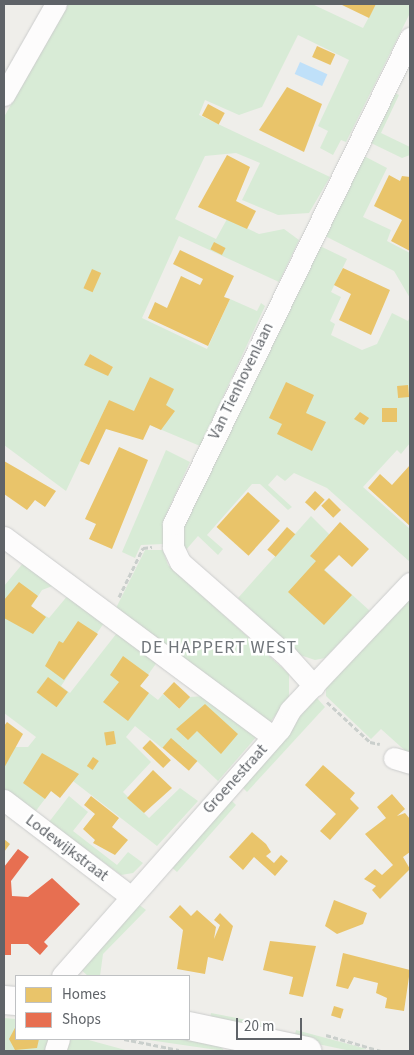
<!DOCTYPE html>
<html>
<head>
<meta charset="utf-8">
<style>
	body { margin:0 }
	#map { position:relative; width:414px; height:1055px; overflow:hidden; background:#efeeea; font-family:"Source Sans 3",sans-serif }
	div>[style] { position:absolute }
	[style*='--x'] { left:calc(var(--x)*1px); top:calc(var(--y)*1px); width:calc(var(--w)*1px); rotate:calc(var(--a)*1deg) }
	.green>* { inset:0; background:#d8ebd6; transform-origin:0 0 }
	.water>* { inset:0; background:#bfe0f9; transform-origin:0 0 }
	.homes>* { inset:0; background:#e9c46a; transform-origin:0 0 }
	.shops>* { inset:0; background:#e76f51 }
	.path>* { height:3px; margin-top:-1.5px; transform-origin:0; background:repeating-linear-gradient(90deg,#cacfcc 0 5px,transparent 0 7.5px) }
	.roads { filter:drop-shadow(0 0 1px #cbcccc) drop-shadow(0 0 1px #cbcccc) }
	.street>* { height:21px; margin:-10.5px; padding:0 10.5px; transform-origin:10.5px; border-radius:10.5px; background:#fdfcfc }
	.secondary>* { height:28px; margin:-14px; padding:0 14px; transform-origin:14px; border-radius:14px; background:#fdfcfc }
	span { translate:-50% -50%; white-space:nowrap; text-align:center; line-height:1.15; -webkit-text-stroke:5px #fff; paint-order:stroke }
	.street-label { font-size:16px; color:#5f6368 }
	.neighbourhood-label { font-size:18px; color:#70757a; letter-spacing:1px }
	.frame { position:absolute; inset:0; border:5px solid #5f6368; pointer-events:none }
	.legend { position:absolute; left:15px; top:975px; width:175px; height:65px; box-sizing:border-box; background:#fff; border:1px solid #bfc1c3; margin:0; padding:6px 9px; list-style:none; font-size:15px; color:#5f6368 }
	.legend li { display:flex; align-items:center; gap:10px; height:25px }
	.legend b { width:25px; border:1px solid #bfc1c3 }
	.scale { position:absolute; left:236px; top:1018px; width:66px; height:22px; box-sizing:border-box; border:2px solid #5f6368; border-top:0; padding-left:6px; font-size:15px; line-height:18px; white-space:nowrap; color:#5f6368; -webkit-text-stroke:4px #fff; paint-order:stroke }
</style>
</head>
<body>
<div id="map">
	<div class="green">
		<i style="clip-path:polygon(evenodd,68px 4px,312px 4px,363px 28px,376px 4px,410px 4px,410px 13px,346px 142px,341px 140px,333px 155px,320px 148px,328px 131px,318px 126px,349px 60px,298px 35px,262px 107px,239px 115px,205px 100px,199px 115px,330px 177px,309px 213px,278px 215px,242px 200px,260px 163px,236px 153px,205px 156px,175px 219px,216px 239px,227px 219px,259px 234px,284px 229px,299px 240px,279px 282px,179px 236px,142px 318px,207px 349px,230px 299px,257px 311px,261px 303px,265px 306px,200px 446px,150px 425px,109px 400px,66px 491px,4px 445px,4px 117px,68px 4px,90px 354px,113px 367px,108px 375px,87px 360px,90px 354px)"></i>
		<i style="clip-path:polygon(395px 93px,399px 95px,381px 133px,410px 147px,410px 155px,402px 158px,371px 143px)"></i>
		<i style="clip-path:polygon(364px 156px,387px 168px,363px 217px,391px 230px,387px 241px,410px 253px,410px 298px,394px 271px,325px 236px)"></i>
		<i style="clip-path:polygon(320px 246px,347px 259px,331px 292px,341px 297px,330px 321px,335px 324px,331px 335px,362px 350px,377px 344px,392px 313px,408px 321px,410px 316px,410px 443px,401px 454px,397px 450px,363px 487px,410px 529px,410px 562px,327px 488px,294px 473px,285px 481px,277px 475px,268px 485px,292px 507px,288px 510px,260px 484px,252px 484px,207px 535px,223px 549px,218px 555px,198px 536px,185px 551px,181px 535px,186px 519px)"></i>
		<i style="clip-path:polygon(166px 450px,190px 462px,164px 519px,163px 544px,141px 545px,135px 558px,122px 552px)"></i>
		<i style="clip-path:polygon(311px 516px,329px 534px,325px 570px,370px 611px,325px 658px,315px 660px,300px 655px,238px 598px)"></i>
		<i style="clip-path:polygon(145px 550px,163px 550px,168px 565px,289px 674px,289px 698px,267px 726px,115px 610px)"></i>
		<i style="clip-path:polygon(24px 562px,55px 585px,42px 590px,31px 607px,49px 618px,69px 594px,106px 620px,61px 686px,70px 693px,120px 629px,160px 658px,140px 686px,158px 700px,163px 694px,179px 709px,190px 697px,205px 696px,258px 735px,218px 781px,182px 747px,162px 748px,135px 726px,126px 737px,151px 762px,123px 792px,149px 818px,180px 788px,198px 801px,157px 846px,73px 781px,51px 791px,35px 812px,4px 789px,4px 747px,28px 747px,36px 737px,4px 713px,4px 586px)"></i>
		<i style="clip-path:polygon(410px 599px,410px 755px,381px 729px,371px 739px,326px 696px,326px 686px)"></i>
		<i style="clip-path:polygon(316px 697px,325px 707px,247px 792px,242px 787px)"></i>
		<i style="clip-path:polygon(69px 796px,88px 812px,73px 831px,117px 865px,128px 852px,143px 863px,133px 873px,121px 875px,49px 822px)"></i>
		<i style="clip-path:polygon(231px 800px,236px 805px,177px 872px,170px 866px)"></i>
		<i style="clip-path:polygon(137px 903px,146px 910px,103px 954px,100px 976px,88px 976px,78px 967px)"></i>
		<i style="left:211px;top:1013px;width:60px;height:9px;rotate:11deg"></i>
		<i style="clip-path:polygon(4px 1018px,16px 1019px,16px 1039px,85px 1039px,129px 1051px,4px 1051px)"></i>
		<i style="clip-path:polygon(296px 1030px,367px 1049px,351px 1051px,294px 1039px)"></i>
		<i style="clip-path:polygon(142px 1039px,189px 1039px,220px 1044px,224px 1051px)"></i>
	</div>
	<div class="water">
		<i style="left:300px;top:62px;width:30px;height:13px;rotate:24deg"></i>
	</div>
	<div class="homes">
		<i style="clip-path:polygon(340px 4px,376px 4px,369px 18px)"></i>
		<i style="left:317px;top:46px;width:20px;height:12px;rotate:24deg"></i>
		<i style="clip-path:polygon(287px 87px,322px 104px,304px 152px,259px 130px)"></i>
		<i style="left:208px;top:104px;width:19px;height:13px;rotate:28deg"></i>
		<i style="clip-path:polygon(227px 155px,250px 167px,236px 201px,256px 211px,247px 229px,198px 207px)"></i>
		<i style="clip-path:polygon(389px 175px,400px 181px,402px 176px,410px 177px,410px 251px,391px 241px,402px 220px,374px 206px)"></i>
		<i style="left:214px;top:242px;width:13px;height:8px;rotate:27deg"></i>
		<i style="clip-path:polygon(180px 250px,234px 276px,224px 297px,230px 299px,208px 346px,148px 318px,155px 302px,167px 308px,181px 276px,200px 285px,203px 279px,173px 264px)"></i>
		<i style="clip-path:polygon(343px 268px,390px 290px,371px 335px,339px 320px,351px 294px,334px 285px)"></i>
		<i style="left:92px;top:269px;width:10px;height:21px;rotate:24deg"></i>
		<i style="clip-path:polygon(90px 354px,113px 367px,108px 376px,84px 365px)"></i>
		<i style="clip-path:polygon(150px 377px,174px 389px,166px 405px,175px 411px,161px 430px,150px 425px,143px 440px,106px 429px,89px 465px,80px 461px,109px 400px,134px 411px)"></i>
		<i style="clip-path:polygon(286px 382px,314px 395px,306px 413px,326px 422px,312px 451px,277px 434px,282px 424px,269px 418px)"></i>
		<i style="left:408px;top:385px;width:12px;height:11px;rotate:85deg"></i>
		<i style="left:382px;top:408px;width:15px;height:14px"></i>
		<i style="clip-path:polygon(360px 412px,369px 418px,364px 425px,354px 419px)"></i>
		<i style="clip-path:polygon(119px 447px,148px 460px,112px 549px,89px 539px,96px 524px,85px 519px)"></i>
		<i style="clip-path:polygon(4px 461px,56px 491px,45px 507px,35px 500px,27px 510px,4px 494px)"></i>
		<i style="clip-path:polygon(410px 465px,410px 526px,368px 488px,380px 474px,392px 485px)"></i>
		<i style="left:315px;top:491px;width:13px;height:15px;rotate:42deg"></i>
		<i style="left:248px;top:492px;width:43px;height:47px;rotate:42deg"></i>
		<i style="left:329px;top:498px;width:17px;height:11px;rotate:45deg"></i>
		<i style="clip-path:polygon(340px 522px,369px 549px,352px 567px,339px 555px,324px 570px,352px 595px,324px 625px,288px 592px,316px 561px,310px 556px)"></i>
		<i style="left:287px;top:527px;width:11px;height:30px;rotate:41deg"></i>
		<i style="clip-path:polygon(19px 582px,38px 596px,31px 606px,46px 617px,33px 634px,4px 618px,4px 600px)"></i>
		<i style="clip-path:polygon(78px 621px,98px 634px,64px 680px,45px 666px,59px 641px,63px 643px)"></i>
		<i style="clip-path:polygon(123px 656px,149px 675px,140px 686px,149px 693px,128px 721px,103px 702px,119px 682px,110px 675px)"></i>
		<i style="left:48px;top:677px;width:25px;height:19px;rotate:37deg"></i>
		<i style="left:174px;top:682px;width:22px;height:16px;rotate:43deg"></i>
		<i style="clip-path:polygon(205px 704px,238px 734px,221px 754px,197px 731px,188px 740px,176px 729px)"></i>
		<i style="clip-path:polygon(7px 722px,23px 734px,4px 768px,4px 726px)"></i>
		<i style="left:114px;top:731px;width:13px;height:10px;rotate:81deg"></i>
		<i style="left:171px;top:738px;width:35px;height:13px;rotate:41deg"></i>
		<i style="left:150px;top:740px;width:29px;height:11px;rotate:44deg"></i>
		<i style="clip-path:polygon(42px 753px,79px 774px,60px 798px,51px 791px,45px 799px,23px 783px)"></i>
		<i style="left:93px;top:757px;width:7px;height:11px;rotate:34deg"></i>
		<i style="clip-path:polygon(323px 765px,355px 793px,350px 799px,359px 808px,330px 840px,320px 831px,336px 814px,305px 785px)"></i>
		<i style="clip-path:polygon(153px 770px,172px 788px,144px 813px,127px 798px)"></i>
		<i style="clip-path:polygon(392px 794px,405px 809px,397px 816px,405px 813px,410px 819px,410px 852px,403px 857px,410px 869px,380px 899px,372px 890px,376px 886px,364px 879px,375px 869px,382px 875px,393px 865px,365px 834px,386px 818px,377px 807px)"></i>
		<i style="clip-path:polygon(91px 796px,119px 818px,112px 827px,128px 840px,115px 855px,93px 843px,95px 840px,83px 829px,95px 814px,84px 805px)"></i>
		<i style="clip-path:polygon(252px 832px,266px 844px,271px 852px,266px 856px,274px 863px,281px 855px,288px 861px,275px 876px,254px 857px,243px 870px,229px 857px)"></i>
		<i style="clip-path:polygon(4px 839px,10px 844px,4px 852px)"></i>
		<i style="clip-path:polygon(334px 900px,367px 913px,363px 924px,337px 934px,325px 926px)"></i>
		<i style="clip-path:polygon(180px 905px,191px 916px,197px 910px,216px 927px,214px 939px,220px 925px,214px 920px,220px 913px,233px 926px,223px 961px,208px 957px,205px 974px,177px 969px,183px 930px,169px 917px)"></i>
		<i style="clip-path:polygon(270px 941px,316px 946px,303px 997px,289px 994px,293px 977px,263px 970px)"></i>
		<i style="clip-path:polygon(343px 953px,410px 970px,404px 1011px,385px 1008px,387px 998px,376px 993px,378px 983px,354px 977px,348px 989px,336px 986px)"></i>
		<i style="left:334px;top:1006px;width:10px;height:10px;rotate:17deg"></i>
		<i style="clip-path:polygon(16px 1026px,16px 1039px,39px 1039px,37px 1048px,15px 1050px,9px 1039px)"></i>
	</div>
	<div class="shops">
		<i style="clip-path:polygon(18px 849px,29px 857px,11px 881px,12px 896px,28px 897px,52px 878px,80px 904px,44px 942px,48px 946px,40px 955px,28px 944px,11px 944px,11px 955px,4px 955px,4px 867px)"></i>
	</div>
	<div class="path">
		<i style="--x:119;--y:597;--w:55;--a:-63.9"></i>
		<i style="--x:143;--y:548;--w:9;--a:-6"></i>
		<i style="--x:327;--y:702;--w:59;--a:42.9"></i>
		<i style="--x:370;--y:742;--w:10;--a:11"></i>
		<i style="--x:326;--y:1035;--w:57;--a:16.2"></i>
		<i style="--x:124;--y:1039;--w:56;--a:11.3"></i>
	</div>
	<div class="roads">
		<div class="street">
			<i style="--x:4;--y:95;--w:105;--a:-60.3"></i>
			<i style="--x:4;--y:537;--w:335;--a:36.6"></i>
			<i style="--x:314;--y:686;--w:40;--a:-132"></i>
			<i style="--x:287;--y:656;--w:142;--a:-138.7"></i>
			<i style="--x:180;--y:562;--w:17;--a:-115"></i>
			<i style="--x:173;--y:547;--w:23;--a:-90"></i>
			<i style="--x:173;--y:524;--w:541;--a:-64"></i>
			<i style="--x:394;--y:758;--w:17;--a:17"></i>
			<i style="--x:4;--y:800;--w:158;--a:37.3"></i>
			<i style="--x:62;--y:976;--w:329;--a:-48.6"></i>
			<i style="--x:280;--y:729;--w:21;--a:-62"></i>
			<i style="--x:290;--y:710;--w:175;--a:-46.6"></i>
			<i style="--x:55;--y:1051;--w:13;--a:-72"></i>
		</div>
		<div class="secondary">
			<i style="--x:4;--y:1000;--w:12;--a:5"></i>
			<i style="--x:189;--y:1026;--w:121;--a:12"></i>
		</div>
	</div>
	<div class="street-label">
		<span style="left:241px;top:381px;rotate:-64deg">Van Tienhovenlaan</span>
		<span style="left:235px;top:779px;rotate:-48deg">Groenestraat</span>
		<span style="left:67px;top:848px;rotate:37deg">Lodewijkstraat</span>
	</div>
	<div class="neighbourhood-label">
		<span style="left:219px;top:648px">DE HAPPERT WEST</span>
	</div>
	<div class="frame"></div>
	<ul class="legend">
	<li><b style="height:14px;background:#e9c46a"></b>Homes</li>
	<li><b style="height:14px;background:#e76f51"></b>Shops</li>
	</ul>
	<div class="scale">20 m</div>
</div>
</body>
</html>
